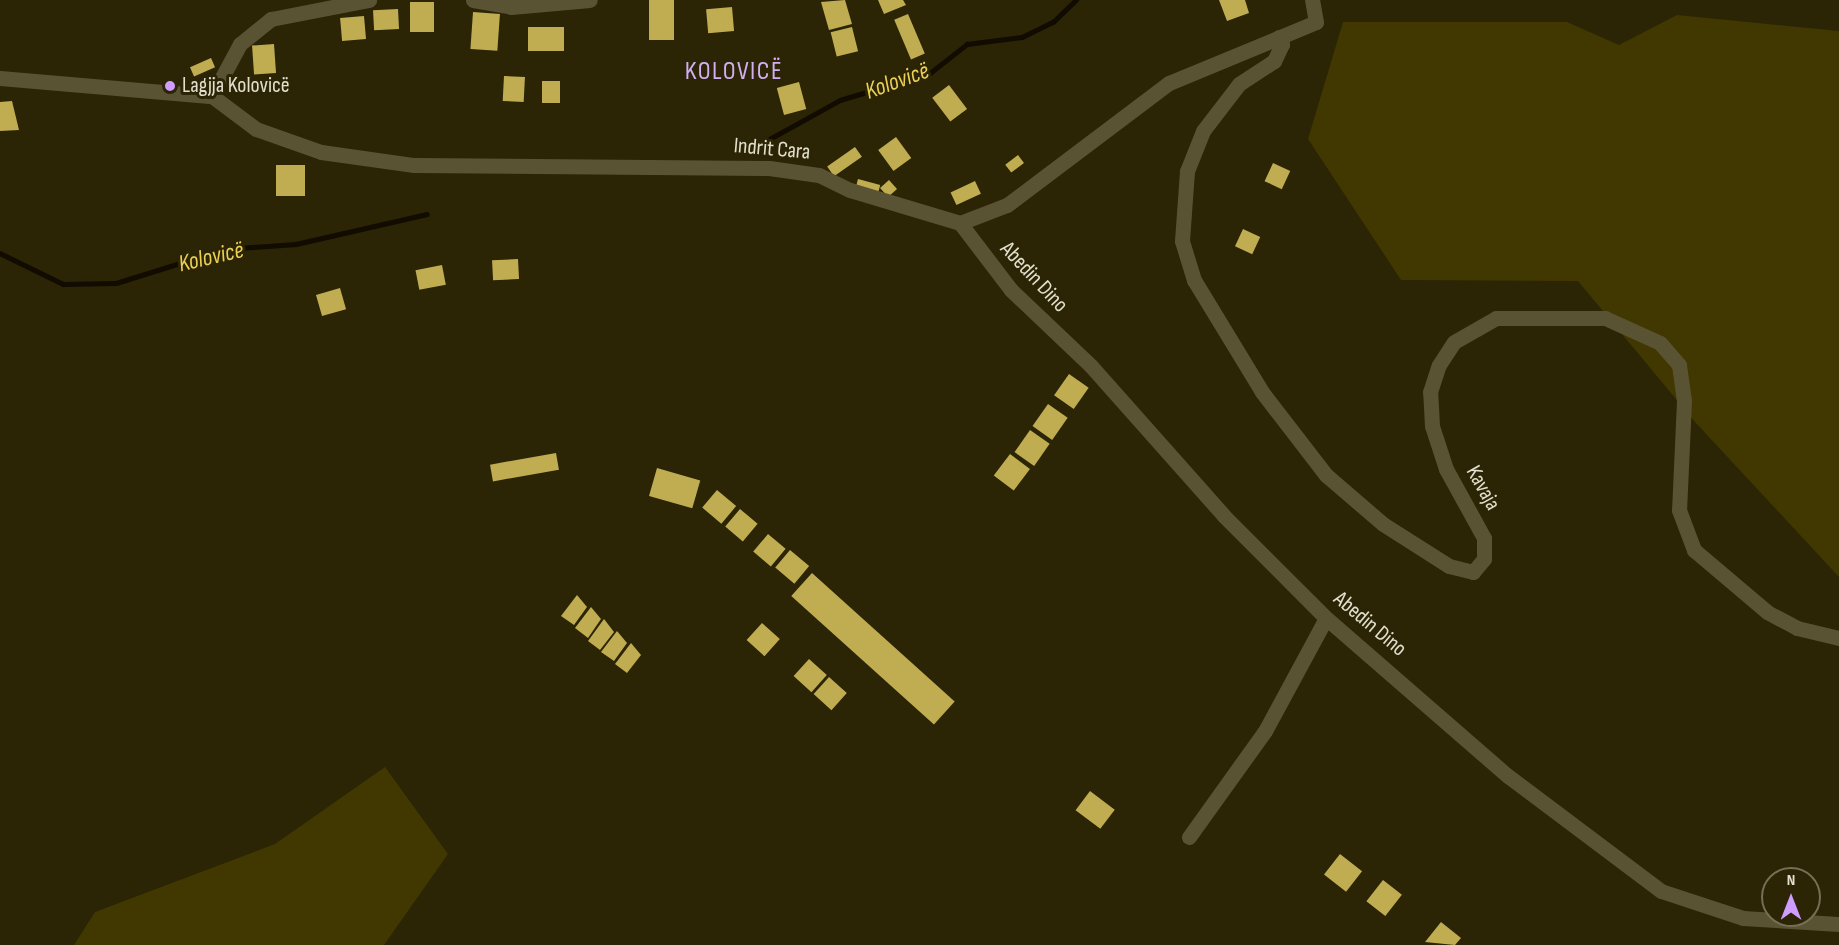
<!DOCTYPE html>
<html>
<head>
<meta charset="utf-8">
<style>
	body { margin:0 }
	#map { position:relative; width:1839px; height:945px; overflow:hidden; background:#2b2405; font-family:"Sofia Sans Condensed",sans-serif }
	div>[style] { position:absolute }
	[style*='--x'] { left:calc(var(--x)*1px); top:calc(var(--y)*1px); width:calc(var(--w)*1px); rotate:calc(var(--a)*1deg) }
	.green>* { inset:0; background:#413700 }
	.stream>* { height:4.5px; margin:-2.25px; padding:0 2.25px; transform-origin:2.25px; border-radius:2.25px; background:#110b00 }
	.building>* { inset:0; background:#c0ad52; transform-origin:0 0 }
	.minor>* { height:15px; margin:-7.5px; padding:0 7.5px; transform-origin:7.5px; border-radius:7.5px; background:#5a5333 }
	.dots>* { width:16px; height:16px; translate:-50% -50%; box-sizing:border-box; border:3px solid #2b2405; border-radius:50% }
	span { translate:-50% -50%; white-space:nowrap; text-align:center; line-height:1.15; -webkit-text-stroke:6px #2b2405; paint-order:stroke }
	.poi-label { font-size:22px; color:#e2dfcd }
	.left { translate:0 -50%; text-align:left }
	.street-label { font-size:22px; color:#e2dfcd }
	.water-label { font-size:24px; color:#ead055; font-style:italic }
	.quarter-label { font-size:26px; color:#d2aff3; letter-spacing:1.5px }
	.north { position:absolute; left:1761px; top:867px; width:60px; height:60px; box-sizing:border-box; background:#2b2405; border:2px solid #746f55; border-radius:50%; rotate:0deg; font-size:16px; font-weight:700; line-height:24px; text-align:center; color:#e2dfcd }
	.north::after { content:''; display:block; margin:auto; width:21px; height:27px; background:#d09dfe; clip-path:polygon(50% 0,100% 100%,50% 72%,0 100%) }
</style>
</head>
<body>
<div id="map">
	<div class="green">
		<i style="clip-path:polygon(1677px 15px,1839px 31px,1839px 577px,1695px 422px,1578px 281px,1401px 280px,1308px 139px,1343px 22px,1567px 22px,1619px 45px)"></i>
		<i style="clip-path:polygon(385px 767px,448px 854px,384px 945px,74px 945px,95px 912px,275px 844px)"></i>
	</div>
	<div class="stream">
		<i style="--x:748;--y:151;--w:105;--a:-29"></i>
		<i style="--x:840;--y:100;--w:94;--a:-16.7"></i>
		<i style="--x:930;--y:73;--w:47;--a:-38.1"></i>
		<i style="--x:967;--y:44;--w:55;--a:-7.3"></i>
		<i style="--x:1022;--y:37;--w:34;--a:-26"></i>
		<i style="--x:1053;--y:22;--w:32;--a:-44"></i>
		<i style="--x:0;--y:253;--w:70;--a:26.2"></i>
		<i style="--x:63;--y:284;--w:53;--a:-1.1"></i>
		<i style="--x:116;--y:283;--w:114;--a:-17.3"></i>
		<i style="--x:225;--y:249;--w:71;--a:-4"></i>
		<i style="--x:296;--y:244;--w:134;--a:-12.9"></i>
	</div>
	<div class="building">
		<i style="left:649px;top:0;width:25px;height:40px"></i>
		<i style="clip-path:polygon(845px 0,852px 24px,829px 30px,821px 2px)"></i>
		<i style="clip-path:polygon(878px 0,903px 0,906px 5px,884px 14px)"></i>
		<i style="clip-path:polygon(1219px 0,1245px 0,1249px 13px,1227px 21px)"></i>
		<i style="left:410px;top:2px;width:24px;height:30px"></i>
		<i style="left:732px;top:7px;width:24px;height:26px;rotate:85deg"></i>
		<i style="left:398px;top:9px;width:20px;height:25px;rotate:87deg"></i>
		<i style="left:473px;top:12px;width:27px;height:37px;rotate:4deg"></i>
		<i style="left:908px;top:14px;width:43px;height:15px;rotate:67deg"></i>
		<i style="left:364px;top:16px;width:23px;height:24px;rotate:85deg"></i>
		<i style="left:528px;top:27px;width:36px;height:24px"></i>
		<i style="left:852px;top:27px;width:25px;height:22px;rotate:76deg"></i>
		<i style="left:274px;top:44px;width:29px;height:22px;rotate:86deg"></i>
		<i style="left:211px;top:58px;width:10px;height:23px;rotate:66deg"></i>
		<i style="left:504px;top:76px;width:21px;height:25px;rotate:3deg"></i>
		<i style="left:542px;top:81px;width:18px;height:22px"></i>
		<i style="left:799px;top:82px;width:28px;height:23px;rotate:75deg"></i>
		<i style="left:949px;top:85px;width:30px;height:21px;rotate:53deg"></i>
		<i style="clip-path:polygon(12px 101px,19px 130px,0 131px,0 102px)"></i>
		<i style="left:896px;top:137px;width:26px;height:22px;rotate:54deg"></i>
		<i style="left:855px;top:147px;width:12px;height:34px;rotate:55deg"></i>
		<i style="left:1018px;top:155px;width:10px;height:16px;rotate:53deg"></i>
		<i style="left:1273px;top:163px;width:19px;height:20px;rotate:25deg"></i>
		<i style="left:276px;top:165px;width:29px;height:31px"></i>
		<i style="left:858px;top:179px;width:23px;height:10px;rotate:15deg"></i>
		<i style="left:889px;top:180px;width:12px;height:12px;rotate:48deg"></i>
		<i style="left:975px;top:181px;width:14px;height:27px;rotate:65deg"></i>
		<i style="left:1243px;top:229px;width:19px;height:19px;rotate:25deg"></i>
		<i style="left:518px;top:259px;width:20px;height:26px;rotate:87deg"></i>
		<i style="left:442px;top:265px;width:20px;height:27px;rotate:79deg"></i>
		<i style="left:340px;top:288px;width:22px;height:25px;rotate:74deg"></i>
		<i style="left:1069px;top:374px;width:24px;height:26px;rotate:35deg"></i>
		<i style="left:1048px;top:404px;width:24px;height:27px;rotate:35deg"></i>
		<i style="left:1030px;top:430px;width:24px;height:27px;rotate:35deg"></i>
		<i style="left:556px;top:453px;width:17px;height:67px;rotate:80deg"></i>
		<i style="left:1010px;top:454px;width:25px;height:27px;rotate:37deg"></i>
		<i style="left:657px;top:468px;width:45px;height:29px;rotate:16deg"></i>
		<i style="left:717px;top:490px;width:25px;height:23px;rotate:40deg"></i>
		<i style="left:740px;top:509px;width:23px;height:23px;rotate:40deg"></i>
		<i style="left:768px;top:534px;width:23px;height:23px;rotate:40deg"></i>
		<i style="left:790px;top:550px;width:25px;height:23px;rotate:40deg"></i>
		<i style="left:812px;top:573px;width:192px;height:31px;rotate:42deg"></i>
		<i style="clip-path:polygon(577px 595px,587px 607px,574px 625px,561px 616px)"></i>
		<i style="clip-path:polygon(591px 607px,601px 619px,588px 638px,575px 628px)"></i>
		<i style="clip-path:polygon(604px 619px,614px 632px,600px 650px,588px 641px)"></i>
		<i style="left:762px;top:623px;width:24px;height:23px;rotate:42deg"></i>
		<i style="clip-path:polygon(617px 631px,627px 643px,614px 661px,601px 652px)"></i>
		<i style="clip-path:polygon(631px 643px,641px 655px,627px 673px,615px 664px)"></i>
		<i style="left:809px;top:659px;width:24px;height:23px;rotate:42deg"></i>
		<i style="left:829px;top:677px;width:24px;height:23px;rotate:42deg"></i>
		<i style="left:1090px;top:791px;width:31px;height:24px;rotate:37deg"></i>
		<i style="left:1340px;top:854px;width:28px;height:26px;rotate:38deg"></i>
		<i style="left:1383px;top:880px;width:24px;height:27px;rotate:38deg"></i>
		<i style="clip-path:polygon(1441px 922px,1461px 938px,1455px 945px,1425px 942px)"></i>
	</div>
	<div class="minor">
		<i style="--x:473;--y:0;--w:39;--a:10"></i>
		<i style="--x:511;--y:7;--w:79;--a:-5.1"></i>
		<i style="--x:1279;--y:37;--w:8;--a:67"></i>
		<i style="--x:1282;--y:44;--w:19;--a:115"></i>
		<i style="--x:1274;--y:61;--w:42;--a:146.7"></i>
		<i style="--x:1239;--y:84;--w:59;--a:127.5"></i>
		<i style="--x:1203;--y:131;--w:43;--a:111.8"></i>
		<i style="--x:1187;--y:171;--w:70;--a:94.1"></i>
		<i style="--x:1182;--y:241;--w:41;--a:72.9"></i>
		<i style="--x:1194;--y:280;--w:131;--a:58.7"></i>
		<i style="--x:1262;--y:392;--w:105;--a:52.4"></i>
		<i style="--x:1326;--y:475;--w:75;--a:40.7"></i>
		<i style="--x:1383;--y:524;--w:78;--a:32.5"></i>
		<i style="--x:1449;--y:566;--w:25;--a:14"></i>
		<i style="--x:1473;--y:572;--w:17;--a:-50"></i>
		<i style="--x:1484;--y:559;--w:21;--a:-90"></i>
		<i style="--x:1484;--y:538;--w:79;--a:-118.8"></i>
		<i style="--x:1446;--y:469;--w:45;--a:-108"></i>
		<i style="--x:1432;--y:426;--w:34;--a:-93"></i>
		<i style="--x:1430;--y:392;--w:28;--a:-72"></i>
		<i style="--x:1439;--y:365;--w:27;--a:-57"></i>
		<i style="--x:1454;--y:342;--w:48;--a:-29.7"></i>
		<i style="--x:1496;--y:318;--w:109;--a:0"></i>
		<i style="--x:1605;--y:318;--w:60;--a:24.4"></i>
		<i style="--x:1660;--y:343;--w:29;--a:49"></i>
		<i style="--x:1679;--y:365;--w:36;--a:82"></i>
		<i style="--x:1684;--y:401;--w:109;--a:92.6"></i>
		<i style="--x:1679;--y:510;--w:43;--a:69.4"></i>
		<i style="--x:1694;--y:550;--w:96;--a:40.3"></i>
		<i style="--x:1767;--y:612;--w:34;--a:28"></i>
		<i style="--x:1797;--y:628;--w:43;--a:13.4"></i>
		<i style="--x:0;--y:78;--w:213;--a:4.9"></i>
		<i style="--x:212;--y:96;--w:55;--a:36.9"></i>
		<i style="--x:256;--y:129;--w:69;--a:19.5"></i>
		<i style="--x:321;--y:152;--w:94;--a:8"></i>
		<i style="--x:414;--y:165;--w:355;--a:0.5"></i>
		<i style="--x:769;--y:168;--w:50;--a:8"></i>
		<i style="--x:819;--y:175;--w:34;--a:26"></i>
		<i style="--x:850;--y:190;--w:115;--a:16.7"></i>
		<i style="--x:960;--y:223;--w:50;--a:-21"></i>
		<i style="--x:1007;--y:205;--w:203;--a:-37"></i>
		<i style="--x:1169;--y:83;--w:159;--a:-22.5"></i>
		<i style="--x:1316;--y:22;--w:22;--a:-100"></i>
		<i style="--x:212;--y:96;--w:59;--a:-61.7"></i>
		<i style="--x:240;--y:44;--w:40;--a:-39"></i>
		<i style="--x:271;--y:19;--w:100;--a:-11"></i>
		<i style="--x:960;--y:223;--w:84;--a:52.7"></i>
		<i style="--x:1011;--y:290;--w:110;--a:43.5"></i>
		<i style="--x:1091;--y:366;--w:200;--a:48.4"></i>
		<i style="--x:1224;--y:516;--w:144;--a:45"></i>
		<i style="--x:1326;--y:618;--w:241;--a:41"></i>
		<i style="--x:1508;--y:776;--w:191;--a:36.9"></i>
		<i style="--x:1661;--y:891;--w:86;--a:18.2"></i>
		<i style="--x:1743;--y:918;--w:96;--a:3.6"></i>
		<i style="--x:1189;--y:837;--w:130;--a:-54.4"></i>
		<i style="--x:1265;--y:731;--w:128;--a:-61.6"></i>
	</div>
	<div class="dots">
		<i style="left:170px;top:86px;background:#d09dfe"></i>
	</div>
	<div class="poi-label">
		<span class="left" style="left:182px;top:86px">Lagjja Kolovicë</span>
	</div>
	<div class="street-label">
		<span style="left:772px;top:149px;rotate:5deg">Indrit Cara</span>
		<span style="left:1034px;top:277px;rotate:47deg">Abedin Dino</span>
		<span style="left:1483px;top:488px;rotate:61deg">Kavaja</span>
		<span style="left:1370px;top:624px;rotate:40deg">Abedin Dino</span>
	</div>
	<div class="water-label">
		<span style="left:897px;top:81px;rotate:-20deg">Kolovicë</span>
		<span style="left:211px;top:257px;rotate:-13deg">Kolovicë</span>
	</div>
	<div class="quarter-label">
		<span style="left:734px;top:72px">KOLOVICË</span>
	</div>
	<div class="north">N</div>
</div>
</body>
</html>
